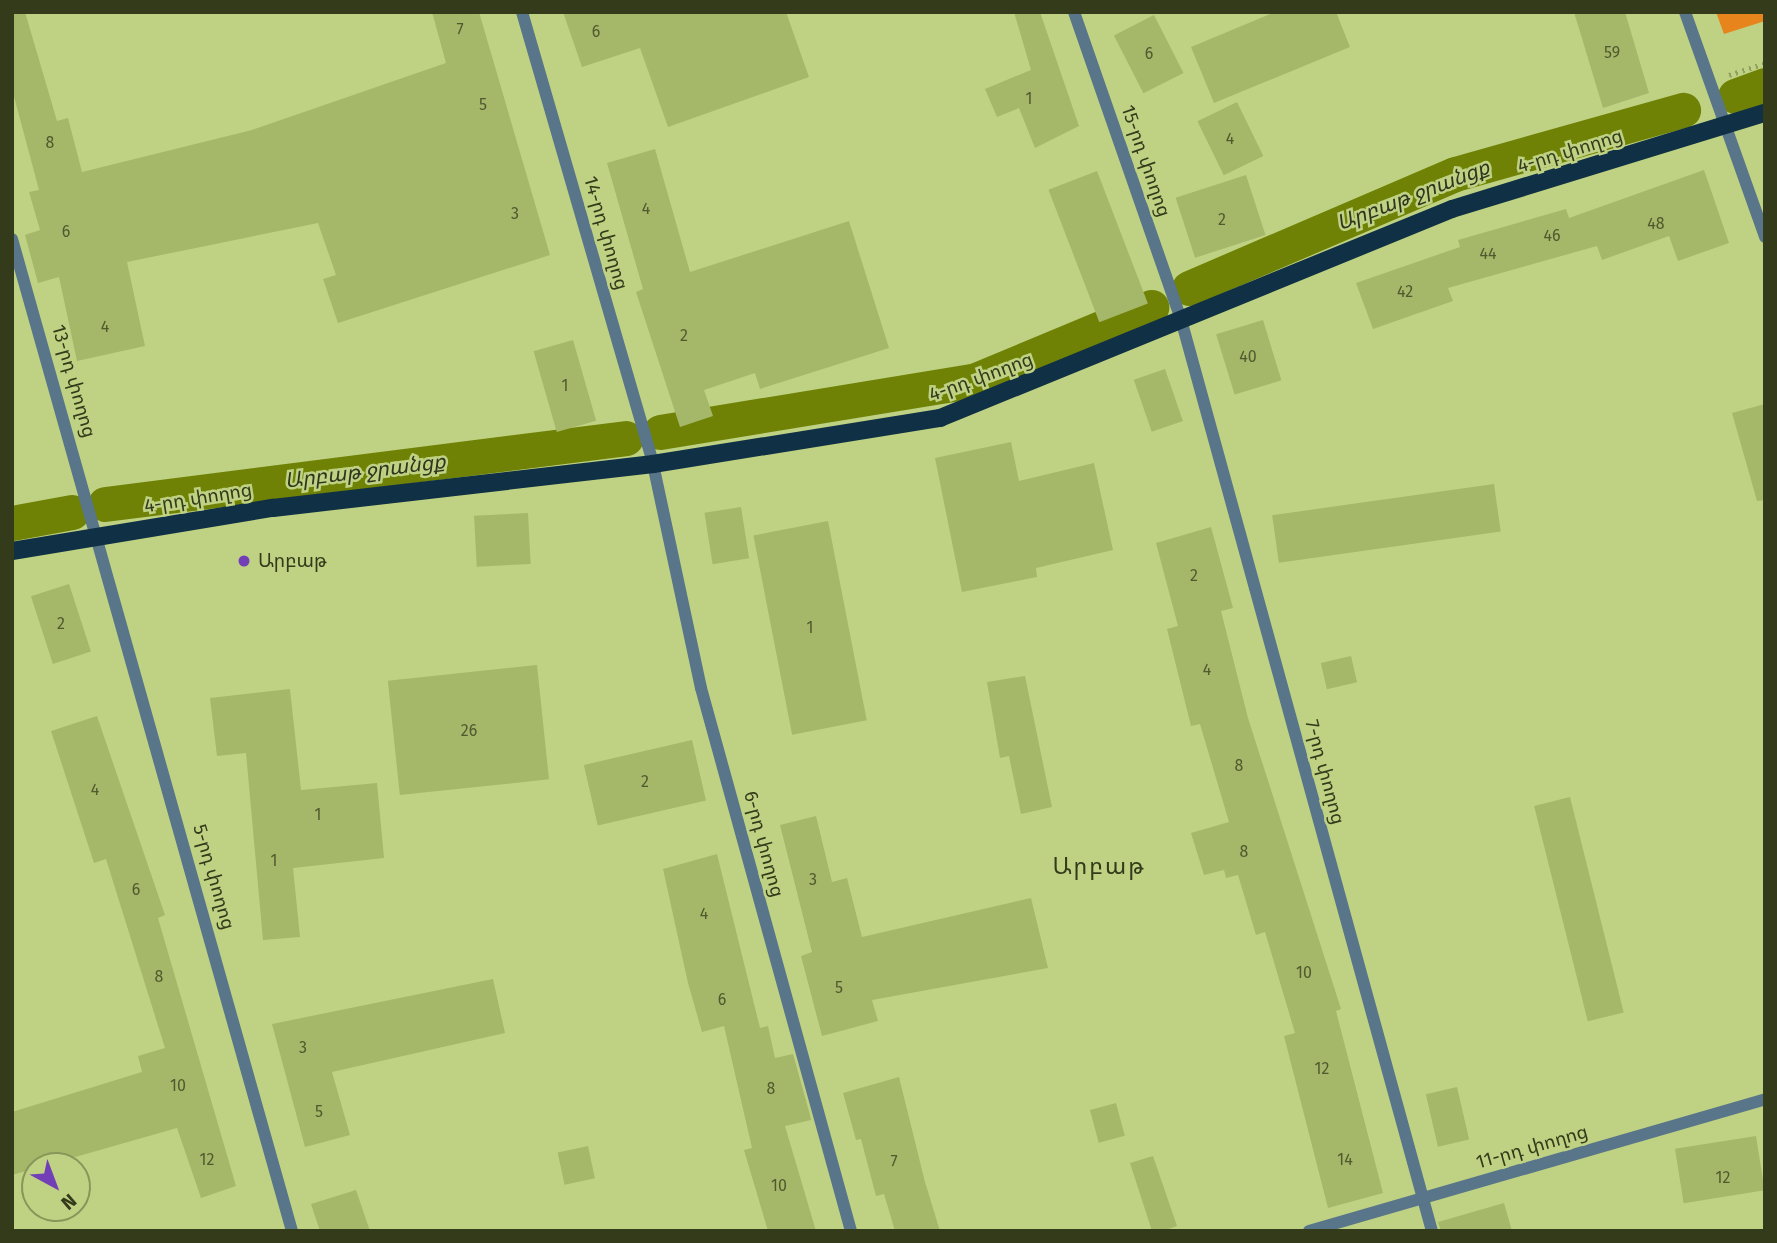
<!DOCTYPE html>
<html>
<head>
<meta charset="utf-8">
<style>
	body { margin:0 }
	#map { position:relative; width:1777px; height:1243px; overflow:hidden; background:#bfd283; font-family:"Fira Sans","Noto Sans Armenian",sans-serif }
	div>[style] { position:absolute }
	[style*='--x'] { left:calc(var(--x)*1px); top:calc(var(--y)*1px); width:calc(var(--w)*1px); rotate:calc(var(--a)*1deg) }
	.green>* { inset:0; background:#e7841b }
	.canal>* { height:35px; margin:-17.5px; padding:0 17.5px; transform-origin:17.5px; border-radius:17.5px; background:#6f8206 }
	.building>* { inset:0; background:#a5b769; transform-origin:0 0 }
	.path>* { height:4.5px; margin-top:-2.25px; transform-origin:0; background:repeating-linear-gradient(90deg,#909f60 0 2px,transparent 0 7px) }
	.minor>* { height:12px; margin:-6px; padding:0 6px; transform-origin:6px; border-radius:6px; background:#58758a }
	.major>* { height:18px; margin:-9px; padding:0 9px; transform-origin:9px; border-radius:9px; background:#0f3045 }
	.dots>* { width:19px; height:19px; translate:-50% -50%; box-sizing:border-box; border:4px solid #bfd283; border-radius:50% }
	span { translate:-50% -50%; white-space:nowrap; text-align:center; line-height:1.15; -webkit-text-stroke:5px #bfd283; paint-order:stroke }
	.number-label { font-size:16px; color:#505a2e }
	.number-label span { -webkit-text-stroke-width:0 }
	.street-label { font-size:19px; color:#343b1b }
	.poi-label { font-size:19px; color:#343b1b }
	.left { translate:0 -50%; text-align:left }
	.water-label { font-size:21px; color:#30361e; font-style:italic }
	.quarter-label { font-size:23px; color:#343b1b; letter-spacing:2px }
	.frame { position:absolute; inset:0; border:14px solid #343b1b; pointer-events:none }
	.north { position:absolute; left:21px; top:1152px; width:70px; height:70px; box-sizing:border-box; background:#bfd283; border:2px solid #879659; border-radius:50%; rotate:139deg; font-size:19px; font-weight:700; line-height:28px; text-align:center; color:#343b1b }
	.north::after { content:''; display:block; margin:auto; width:24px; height:32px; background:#733fb6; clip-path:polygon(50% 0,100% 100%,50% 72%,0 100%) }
</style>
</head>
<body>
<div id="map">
	<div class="green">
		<i style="clip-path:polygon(1716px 12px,1765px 12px,1765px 21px,1724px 34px)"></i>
	</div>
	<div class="canal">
		<i style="--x:1735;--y:96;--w:32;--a:-20"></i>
		<i style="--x:1189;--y:288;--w:289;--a:-23.2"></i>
		<i style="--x:1455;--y:174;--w:237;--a:-15.7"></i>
		<i style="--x:660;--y:432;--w:320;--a:-9.3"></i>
		<i style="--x:976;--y:380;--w:190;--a:-22.6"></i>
		<i style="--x:105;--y:504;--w:525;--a:-7.22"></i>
		<i style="--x:12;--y:523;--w:61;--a:-10.4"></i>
	</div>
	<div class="building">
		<i style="clip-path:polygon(12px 12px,25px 12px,57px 121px,68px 118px,82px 172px,252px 130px,446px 63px,432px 12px,479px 12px,550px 255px,338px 323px,323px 279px,336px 275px,318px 223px,127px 262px,145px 346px,77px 361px,59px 277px,38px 283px,25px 235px,40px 230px,29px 192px,39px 190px,12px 89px)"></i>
		<i style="clip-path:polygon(563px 12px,786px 12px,809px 77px,668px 127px,640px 48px,582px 67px)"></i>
		<i style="clip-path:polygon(1014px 12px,1040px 12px,1079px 126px,1035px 148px,1019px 108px,997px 117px,985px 89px,1031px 70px)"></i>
		<i style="clip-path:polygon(1275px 12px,1336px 12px,1350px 47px,1214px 103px,1191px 47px)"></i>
		<i style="clip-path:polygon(1574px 12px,1625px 12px,1649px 93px,1603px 108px)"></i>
		<i style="left:1154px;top:15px;width:65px;height:45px;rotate:63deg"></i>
		<i style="left:1237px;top:102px;width:60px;height:44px;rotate:64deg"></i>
		<i style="clip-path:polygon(655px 149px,690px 272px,849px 221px,889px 348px,760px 389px,755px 373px,704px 390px,713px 416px,680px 427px,636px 292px,643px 289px,607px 163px)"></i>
		<i style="clip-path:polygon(1704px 170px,1729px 243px,1678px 261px,1669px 236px,1602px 260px,1597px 246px,1448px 288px,1453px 301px,1373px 329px,1356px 283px,1460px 247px,1458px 240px,1566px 209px,1569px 218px)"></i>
		<i style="left:1097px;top:171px;width:142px;height:52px;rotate:69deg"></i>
		<i style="left:1246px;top:175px;width:63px;height:74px;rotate:72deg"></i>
		<i style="left:1263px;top:320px;width:63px;height:49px;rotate:73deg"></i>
		<i style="left:573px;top:340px;width:84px;height:41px;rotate:74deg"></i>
		<i style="left:1165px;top:369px;width:55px;height:33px;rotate:71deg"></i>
		<i style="clip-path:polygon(1765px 404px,1765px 500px,1757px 501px,1732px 413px)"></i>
		<i style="clip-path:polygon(1011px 442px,1019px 481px,1094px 463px,1113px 550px,1036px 568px,1037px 577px,962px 592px,935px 458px)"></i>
		<i style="left:1494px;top:484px;width:48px;height:224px;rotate:82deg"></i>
		<i style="left:741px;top:507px;width:52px;height:37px;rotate:81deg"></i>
		<i style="left:528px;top:513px;width:51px;height:54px;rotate:87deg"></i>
		<i style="left:828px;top:521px;width:203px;height:76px;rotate:79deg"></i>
		<i style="clip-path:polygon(1211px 527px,1233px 608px,1221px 611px,1248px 718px,1341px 1009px,1336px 1011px,1383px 1193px,1328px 1208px,1284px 1036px,1295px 1033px,1265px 932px,1256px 935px,1238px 875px,1226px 878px,1224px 870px,1204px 875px,1191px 833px,1229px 822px,1200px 724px,1191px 726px,1167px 629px,1178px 626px,1156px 543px)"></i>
		<i style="left:69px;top:584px;width:71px;height:40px;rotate:72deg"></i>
		<i style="left:1351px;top:656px;width:27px;height:31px;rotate:77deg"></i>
		<i style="left:537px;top:665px;width:115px;height:150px;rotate:84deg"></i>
		<i style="clip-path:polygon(1025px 676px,1052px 807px,1021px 814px,1009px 756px,1000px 758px,987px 682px)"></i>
		<i style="clip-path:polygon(290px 689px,301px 790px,377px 783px,384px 858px,293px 868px,300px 937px,263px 940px,246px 753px,217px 756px,210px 698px)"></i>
		<i style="clip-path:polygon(97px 716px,165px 915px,158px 918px,236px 1186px,201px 1198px,177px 1128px,12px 1175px,12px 1112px,142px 1072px,138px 1056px,165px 1048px,106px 859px,94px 863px,51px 731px)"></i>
		<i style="left:692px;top:740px;width:62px;height:111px;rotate:77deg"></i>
		<i style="left:1570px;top:797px;width:222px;height:37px;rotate:76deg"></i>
		<i style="clip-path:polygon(816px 816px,832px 882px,847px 878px,862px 937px,1031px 898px,1048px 968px,872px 1000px,878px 1021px,822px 1036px,801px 956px,812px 952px,780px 825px)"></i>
		<i style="clip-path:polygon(717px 854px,760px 1028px,768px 1026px,775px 1058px,793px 1054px,810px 1115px,811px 1120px,785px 1126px,816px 1231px,768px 1231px,744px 1150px,752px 1148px,724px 1026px,702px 1032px,688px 983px,663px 869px)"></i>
		<i style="clip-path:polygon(493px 979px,505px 1033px,332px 1072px,350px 1135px,305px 1147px,272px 1024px)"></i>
		<i style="clip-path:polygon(899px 1077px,925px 1182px,940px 1231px,895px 1231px,884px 1194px,876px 1196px,861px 1139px,856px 1140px,843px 1093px)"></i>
		<i style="left:1457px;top:1087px;width:54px;height:32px;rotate:77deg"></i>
		<i style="left:1116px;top:1103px;width:34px;height:27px;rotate:75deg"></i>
		<i style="left:1756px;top:1136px;width:55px;height:82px;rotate:81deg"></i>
		<i style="left:588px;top:1146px;width:33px;height:31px;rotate:78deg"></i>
		<i style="clip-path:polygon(1153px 1156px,1177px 1226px,1163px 1231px,1152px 1231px,1130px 1163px)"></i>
		<i style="clip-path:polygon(356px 1190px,370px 1231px,320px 1231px,311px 1204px)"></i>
		<i style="clip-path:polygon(1504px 1203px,1512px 1231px,1441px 1231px,1438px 1222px)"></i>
	</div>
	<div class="path">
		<i style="--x:1729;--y:75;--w:38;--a:-18"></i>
	</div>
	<div class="minor">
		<i style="--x:522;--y:12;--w:471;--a:73.8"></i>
		<i style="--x:653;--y:464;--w:229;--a:77.9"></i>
		<i style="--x:701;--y:688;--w:563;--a:74.56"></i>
		<i style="--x:1074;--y:12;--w:329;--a:70.8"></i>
		<i style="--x:1182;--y:323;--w:942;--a:74.61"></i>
		<i style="--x:1685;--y:12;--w:239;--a:70.4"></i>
		<i style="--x:12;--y:239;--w:1031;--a:74.24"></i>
		<i style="--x:1309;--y:1231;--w:475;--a:-16.1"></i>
	</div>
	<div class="major">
		<i style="--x:12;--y:551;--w:265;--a:-9.4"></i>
		<i style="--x:273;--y:508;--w:383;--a:-6.6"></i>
		<i style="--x:653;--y:464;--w:291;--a:-9.1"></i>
		<i style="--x:940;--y:418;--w:553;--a:-22.21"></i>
		<i style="--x:1452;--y:209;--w:327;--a:-17.1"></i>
	</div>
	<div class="dots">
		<i style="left:244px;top:561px;background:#733fb6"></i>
	</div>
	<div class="number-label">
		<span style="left:460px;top:30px">7</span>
		<span style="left:596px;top:32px">6</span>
		<span style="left:1612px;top:53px">59</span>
		<span style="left:1149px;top:54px">6</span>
		<span style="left:1029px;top:99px">1</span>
		<span style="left:483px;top:105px">5</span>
		<span style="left:1230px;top:139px">4</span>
		<span style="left:50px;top:143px">8</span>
		<span style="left:646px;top:209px">4</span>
		<span style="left:515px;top:214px">3</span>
		<span style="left:1222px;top:220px">2</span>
		<span style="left:1656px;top:224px">48</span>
		<span style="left:66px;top:232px">6</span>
		<span style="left:1552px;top:236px">46</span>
		<span style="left:1488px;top:254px">44</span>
		<span style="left:1405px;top:292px">42</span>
		<span style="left:105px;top:327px">4</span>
		<span style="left:684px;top:336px">2</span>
		<span style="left:1248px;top:357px">40</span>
		<span style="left:565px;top:386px">1</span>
		<span style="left:1194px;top:576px">2</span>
		<span style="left:61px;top:624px">2</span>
		<span style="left:810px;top:628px">1</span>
		<span style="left:1207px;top:670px">4</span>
		<span style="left:469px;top:731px">26</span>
		<span style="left:1239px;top:766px">8</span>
		<span style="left:645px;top:782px">2</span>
		<span style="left:95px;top:790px">4</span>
		<span style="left:318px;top:815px">1</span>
		<span style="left:1244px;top:852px">8</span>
		<span style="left:274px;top:861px">1</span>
		<span style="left:813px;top:880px">3</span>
		<span style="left:136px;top:890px">6</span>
		<span style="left:704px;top:914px">4</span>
		<span style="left:1304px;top:973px">10</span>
		<span style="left:159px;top:977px">8</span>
		<span style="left:839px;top:988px">5</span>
		<span style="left:722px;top:1000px">6</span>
		<span style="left:303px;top:1048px">3</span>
		<span style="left:1322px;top:1069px">12</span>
		<span style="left:178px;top:1086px">10</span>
		<span style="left:771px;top:1089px">8</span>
		<span style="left:319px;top:1112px">5</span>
		<span style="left:207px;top:1160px">12</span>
		<span style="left:1345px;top:1160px">14</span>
		<span style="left:894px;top:1162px">7</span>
		<span style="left:1723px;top:1178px">12</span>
		<span style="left:779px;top:1186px">10</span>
	</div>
	<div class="street-label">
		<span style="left:1570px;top:151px;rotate:-17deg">4-րդ փողոց</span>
		<span style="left:1146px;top:161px;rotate:71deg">15-րդ փողոց</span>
		<span style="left:606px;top:233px;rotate:74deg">14-րդ փողոց</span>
		<span style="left:981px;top:377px;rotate:-20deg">4-րդ փողոց</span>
		<span style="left:74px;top:381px;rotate:74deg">13-րդ փողոց</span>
		<span style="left:198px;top:498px;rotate:-9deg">4-րդ փողոց</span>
		<span style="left:1325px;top:772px;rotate:75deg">7-րդ փողոց</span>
		<span style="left:764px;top:844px;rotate:75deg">6-րդ փողոց</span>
		<span style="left:214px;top:877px;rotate:74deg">5-րդ փողոց</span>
		<span style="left:1532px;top:1147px;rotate:-16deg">11-րդ փողոց</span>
	</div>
	<div class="poi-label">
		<span class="left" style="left:258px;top:561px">Արբաթ</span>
	</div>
	<div class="water-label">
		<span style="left:1413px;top:195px;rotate:-21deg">Արբաթ ջրանցք</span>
		<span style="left:365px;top:471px;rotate:-7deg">Արբաթ ջրանցք</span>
	</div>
	<div class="quarter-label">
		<span style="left:1099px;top:866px">Արբաթ</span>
	</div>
	<div class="frame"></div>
	<div class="north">N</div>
</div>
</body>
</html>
